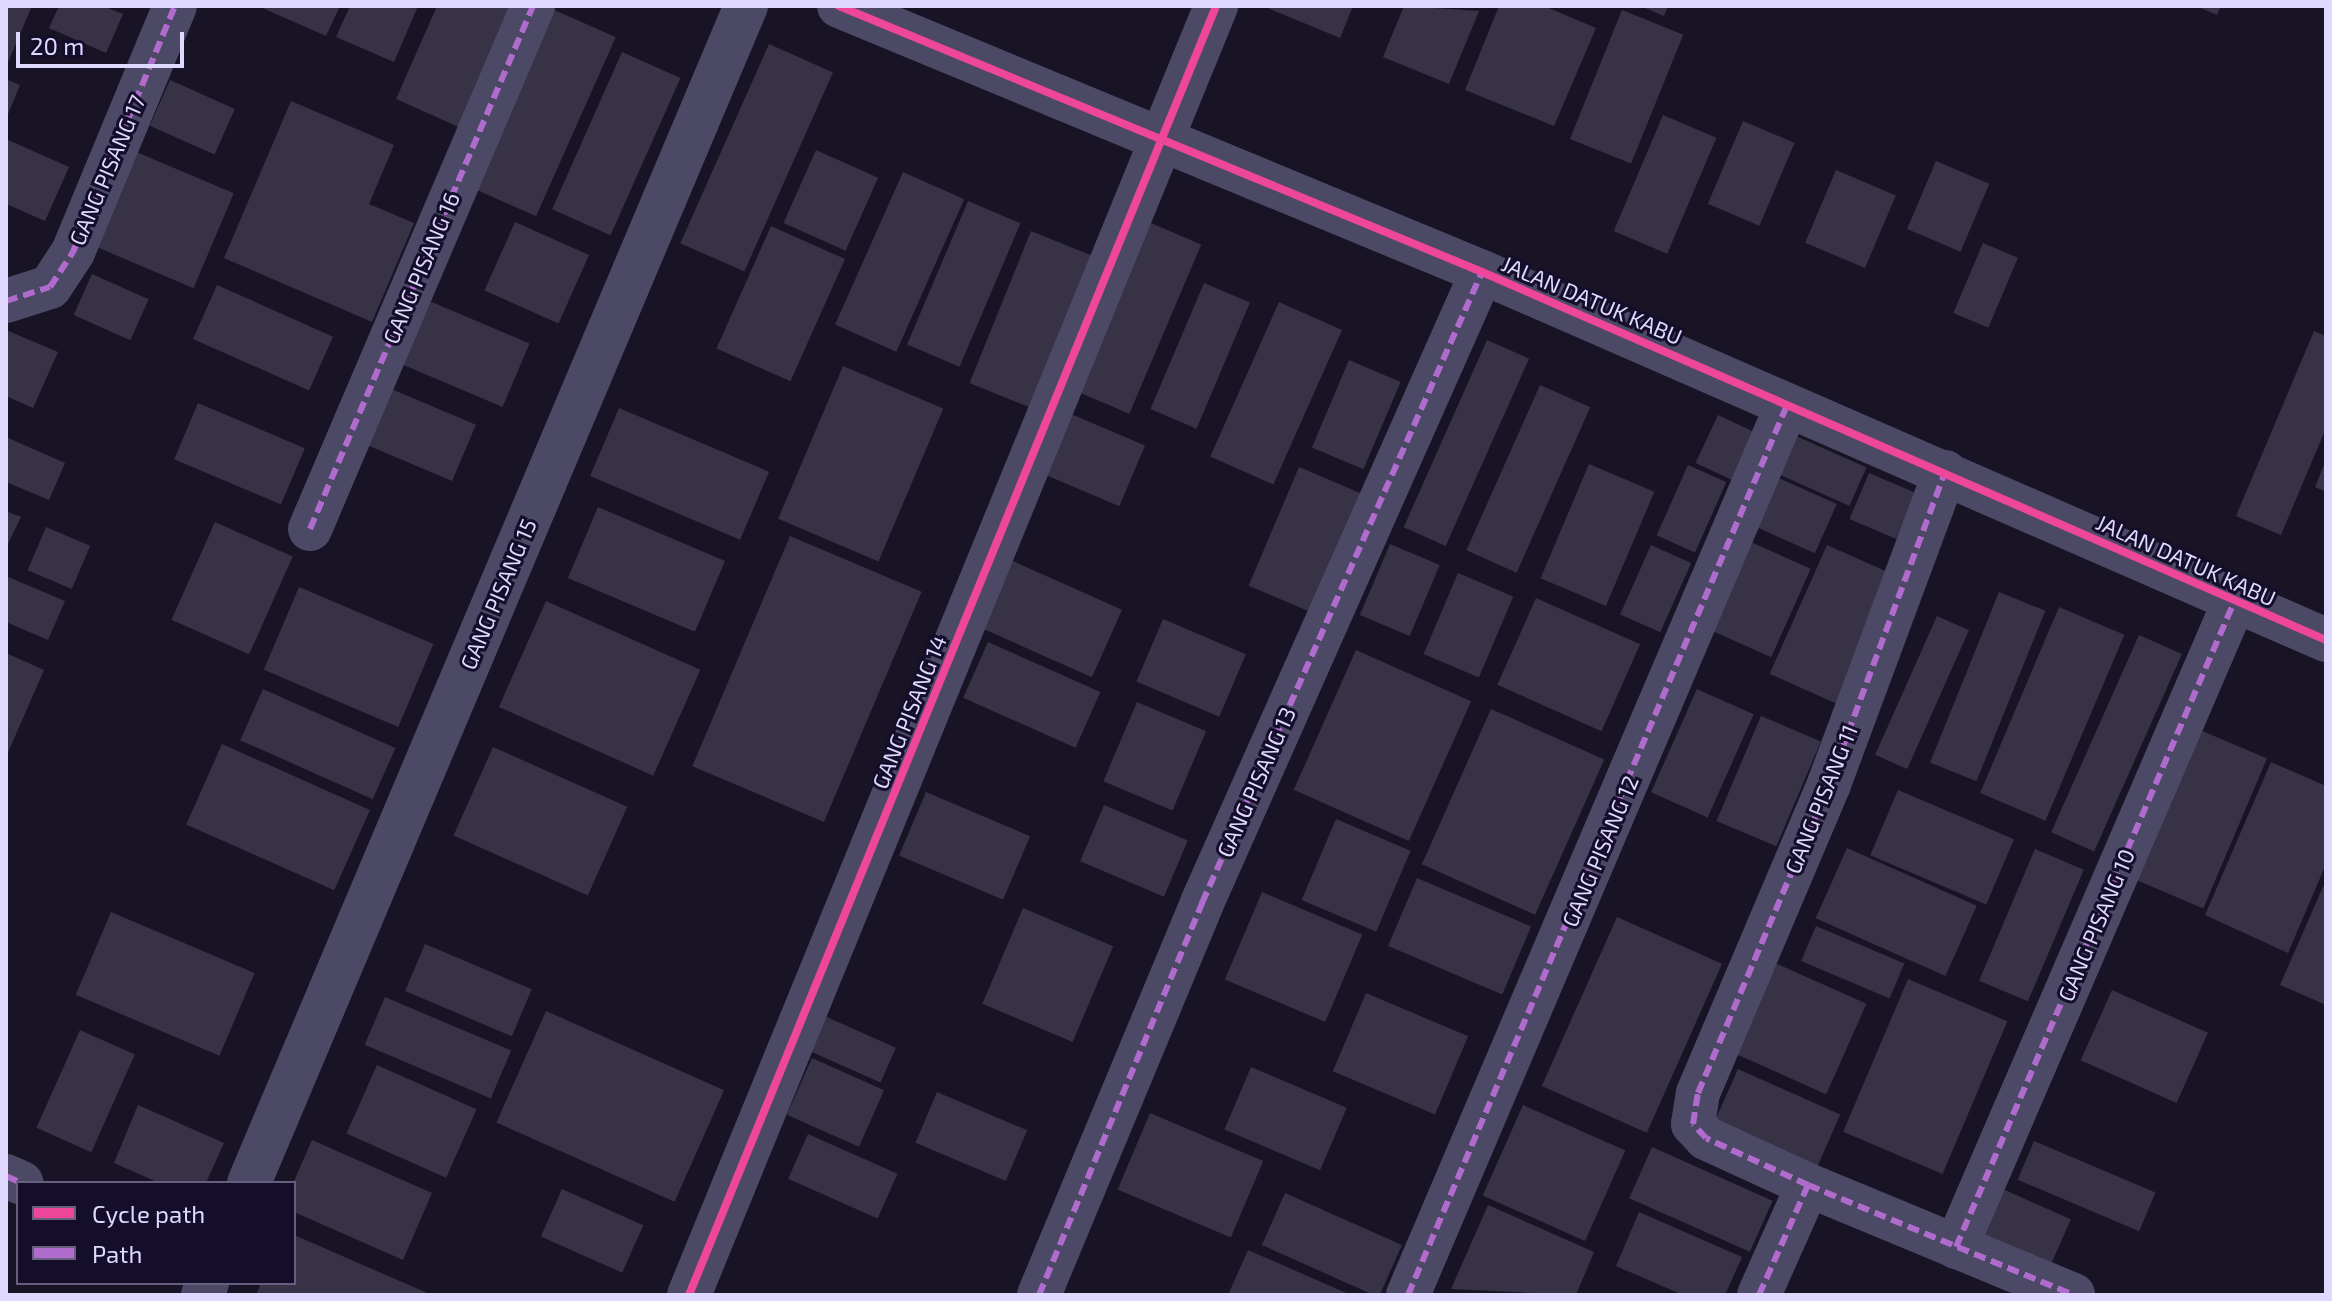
<!DOCTYPE html>
<html>
<head>
<meta charset="utf-8">
<style>
	body { margin:0 }
	#map { position:relative; width:2332px; height:1301px; overflow:hidden; background:#181425; font-family:"Exo 2",sans-serif }
	div>[style] { position:absolute }
	[style*='--x'] { left:calc(var(--x)*1px); top:calc(var(--y)*1px); width:calc(var(--w)*1px); rotate:calc(var(--a)*1deg) }
	.building>* { inset:0; background:#373246; transform-origin:0 0 }
	.minor>* { height:44px; margin:-22px; padding:0 22px; transform-origin:22px; border-radius:22px; background:#4c4966 }
	.quiet>* { height:6px; margin-top:-3px; transform-origin:0; background:repeating-linear-gradient(90deg,#b06ccc 0 12px,transparent 0 18px) }
	.cycleway>* { height:8px; margin:-4px; padding:0 4px; transform-origin:4px; border-radius:4px; background:#ed469a }
	span { translate:-50% -50%; white-space:nowrap; text-align:center; line-height:1.15; -webkit-text-stroke:6px #150e2b; paint-order:stroke }
	.street-label { font-size:22px; color:#dfd8ff }
	.frame { position:absolute; inset:0; border:8px solid #dfd8ff; pointer-events:none }
	.legend { position:absolute; left:16px; top:1181px; width:280px; height:104px; box-sizing:border-box; background:#150e2b; border:2px solid #665f80; margin:0; padding:10px 14px; list-style:none; font-size:24px; color:#dfd8ff }
	.legend li { display:flex; align-items:center; gap:16px; height:40px }
	.legend b { width:40px; border:2px solid #665f80 }
	.scale { position:absolute; left:16px; top:32px; width:168px; height:36px; box-sizing:border-box; border:4px solid #dfd8ff; border-top:0; padding-left:10px; font-size:24px; line-height:28px; white-space:nowrap; color:#dfd8ff; -webkit-text-stroke:6px #150e2b; paint-order:stroke }
</style>
</head>
<body>
<div id="map">
	<div class="building">
		<i style="clip-path:polygon(6px 6px,32px 6px,6px 67px)"></i>
		<i style="clip-path:polygon(59px 6px,103px 6px,123px 14px,106px 53px,49px 28px)"></i>
		<i style="clip-path:polygon(258px 6px,340px 6px,326px 36px)"></i>
		<i style="clip-path:polygon(350px 6px,418px 6px,394px 62px,336px 37px)"></i>
		<i style="clip-path:polygon(437px 6px,515px 6px,461px 128px,396px 99px)"></i>
		<i style="clip-path:polygon(1263px 6px,1353px 6px,1340px 38px)"></i>
		<i style="clip-path:polygon(1404px 6px,1479px 11px,1449px 84px,1383px 57px)"></i>
		<i style="clip-path:polygon(1499px 6px,1544px 6px,1596px 28px,1554px 126px,1465px 90px)"></i>
		<i style="clip-path:polygon(1640px 6px,1668px 6px,1664px 16px)"></i>
		<i style="clip-path:polygon(2196px 6px,2221px 6px,2217px 15px)"></i>
		<i style="left:550px;top:8px;width:72px;height:196px;rotate:24deg"></i>
		<i style="left:1622px;top:10px;width:66px;height:139px;rotate:22deg"></i>
		<i style="left:769px;top:44px;width:70px;height:218px;rotate:24deg"></i>
		<i style="left:622px;top:52px;width:64px;height:172px;rotate:24deg"></i>
		<i style="clip-path:polygon(6px 79px,20px 85px,6px 119px)"></i>
		<i style="left:170px;top:80px;width:71px;height:50px;rotate:24deg"></i>
		<i style="clip-path:polygon(291px 101px,394px 145px,369px 204px,414px 223px,372px 322px,224px 258px)"></i>
		<i style="left:1663px;top:115px;width:58px;height:126px;rotate:23deg"></i>
		<i style="left:1743px;top:121px;width:56px;height:90px;rotate:23deg"></i>
		<i style="clip-path:polygon(6px 139px,69px 167px,45px 221px,6px 204px)"></i>
		<i style="left:127px;top:148px;width:116px;height:103px;rotate:23deg"></i>
		<i style="left:816px;top:150px;width:68px;height:80px;rotate:24deg"></i>
		<i style="left:1936px;top:161px;width:58px;height:74px;rotate:23deg"></i>
		<i style="left:1836px;top:170px;width:65px;height:79px;rotate:23deg"></i>
		<i style="left:903px;top:172px;width:67px;height:167px;rotate:24deg"></i>
		<i style="left:968px;top:201px;width:57px;height:156px;rotate:23deg"></i>
		<i style="left:1146px;top:221px;width:60px;height:184px;rotate:23deg"></i>
		<i style="left:515px;top:222px;width:81px;height:75px;rotate:24deg"></i>
		<i style="left:771px;top:226px;width:81px;height:134px;rotate:24deg"></i>
		<i style="left:1031px;top:231px;width:74px;height:164px;rotate:22deg"></i>
		<i style="left:1983px;top:243px;width:38px;height:76px;rotate:23deg"></i>
		<i style="left:92px;top:274px;width:62px;height:45px;rotate:24deg"></i>
		<i style="left:1204px;top:283px;width:50px;height:137px;rotate:23deg"></i>
		<i style="left:217px;top:285px;width:127px;height:59px;rotate:24deg"></i>
		<i style="left:420px;top:297px;width:119px;height:69px;rotate:23deg"></i>
		<i style="left:1279px;top:302px;width:69px;height:169px;rotate:24deg"></i>
		<i style="clip-path:polygon(6px 330px,58px 352px,33px 408px,6px 396px)"></i>
		<i style="clip-path:polygon(2314px 331px,2326px 336px,2326px 428px,2281px 535px,2236px 516px)"></i>
		<i style="left:1487px;top:340px;width:46px;height:205px;rotate:24deg"></i>
		<i style="left:1349px;top:360px;width:56px;height:95px;rotate:23deg"></i>
		<i style="left:843px;top:366px;width:109px;height:166px;rotate:23deg"></i>
		<i style="left:382px;top:385px;width:102px;height:61px;rotate:23deg"></i>
		<i style="left:1540px;top:385px;width:55px;height:181px;rotate:24deg"></i>
		<i style="left:198px;top:403px;width:116px;height:61px;rotate:23deg"></i>
		<i style="left:619px;top:408px;width:163px;height:74px;rotate:23deg"></i>
		<i style="left:1064px;top:411px;width:88px;height:66px;rotate:23deg"></i>
		<i style="left:1718px;top:415px;width:52px;height:53px;rotate:25deg"></i>
		<i style="left:1787px;top:432px;width:87px;height:42px;rotate:24deg"></i>
		<i style="clip-path:polygon(6px 437px,65px 463px,49px 500px,6px 482px)"></i>
		<i style="clip-path:polygon(2326px 460px,2326px 492px,2315px 487px)"></i>
		<i style="left:1589px;top:464px;width:71px;height:124px;rotate:23deg"></i>
		<i style="left:1688px;top:465px;width:42px;height:77px;rotate:24deg"></i>
		<i style="left:1299px;top:467px;width:69px;height:129px;rotate:23deg"></i>
		<i style="left:1869px;top:473px;width:51px;height:50px;rotate:23deg"></i>
		<i style="left:1772px;top:475px;width:71px;height:54px;rotate:24deg"></i>
		<i style="left:598px;top:507px;width:138px;height:77px;rotate:23deg"></i>
		<i style="clip-path:polygon(6px 511px,21px 517px,6px 548px)"></i>
		<i style="left:215px;top:522px;width:85px;height:107px;rotate:24deg"></i>
		<i style="left:46px;top:527px;width:48px;height:47px;rotate:23deg"></i>
		<i style="left:790px;top:536px;width:143px;height:250px;rotate:23deg"></i>
		<i style="left:1744px;top:539px;width:73px;height:97px;rotate:24deg"></i>
		<i style="left:1390px;top:544px;width:54px;height:77px;rotate:23deg"></i>
		<i style="left:1651px;top:545px;width:44px;height:76px;rotate:24deg"></i>
		<i style="left:1827px;top:545px;width:77px;height:141px;rotate:24deg"></i>
		<i style="left:1006px;top:558px;width:127px;height:74px;rotate:24deg"></i>
		<i style="left:1458px;top:573px;width:60px;height:88px;rotate:23deg"></i>
		<i style="clip-path:polygon(6px 576px,65px 601px,48px 640px,6px 622px)"></i>
		<i style="left:299px;top:587px;width:146px;height:90px;rotate:23deg"></i>
		<i style="left:1999px;top:592px;width:50px;height:184px;rotate:22deg"></i>
		<i style="left:1536px;top:598px;width:114px;height:95px;rotate:24deg"></i>
		<i style="left:546px;top:601px;width:169px;height:116px;rotate:24deg"></i>
		<i style="left:2059px;top:607px;width:71px;height:202px;rotate:23deg"></i>
		<i style="left:1937px;top:616px;width:35px;height:152px;rotate:24deg"></i>
		<i style="left:1163px;top:619px;width:90px;height:68px;rotate:23deg"></i>
		<i style="left:2139px;top:635px;width:47px;height:216px;rotate:24deg"></i>
		<i style="left:988px;top:642px;width:123px;height:61px;rotate:24deg"></i>
		<i style="left:1356px;top:650px;width:126px;height:153px;rotate:24deg"></i>
		<i style="clip-path:polygon(6px 653px,44px 670px,6px 757px)"></i>
		<i style="left:263px;top:689px;width:145px;height:56px;rotate:24deg"></i>
		<i style="left:1697px;top:689px;width:62px;height:113px;rotate:24deg"></i>
		<i style="left:1137px;top:702px;width:75px;height:86px;rotate:23deg"></i>
		<i style="left:1491px;top:709px;width:124px;height:170px;rotate:24deg"></i>
		<i style="left:1761px;top:716px;width:65px;height:114px;rotate:23deg"></i>
		<i style="left:2186px;top:724px;width:88px;height:163px;rotate:23deg"></i>
		<i style="left:222px;top:744px;width:162px;height:88px;rotate:24deg"></i>
		<i style="left:493px;top:747px;width:147px;height:97px;rotate:24deg"></i>
		<i style="clip-path:polygon(2271px 762px,2326px 786px,2326px 864px,2288px 953px,2205px 915px)"></i>
		<i style="left:1898px;top:790px;width:126px;height:71px;rotate:23deg"></i>
		<i style="left:926px;top:792px;width:113px;height:69px;rotate:23deg"></i>
		<i style="left:1104px;top:805px;width:91px;height:61px;rotate:23deg"></i>
		<i style="left:1336px;top:819px;width:81px;height:88px;rotate:23deg"></i>
		<i style="left:1847px;top:848px;width:142px;height:77px;rotate:24deg"></i>
		<i style="left:2035px;top:849px;width:53px;height:143px;rotate:23deg"></i>
		<i style="left:1417px;top:878px;width:124px;height:74px;rotate:23deg"></i>
		<i style="clip-path:polygon(2326px 880px,2326px 1005px,2280px 985px)"></i>
		<i style="left:1262px;top:892px;width:109px;height:95px;rotate:23deg"></i>
		<i style="left:1023px;top:908px;width:98px;height:104px;rotate:23deg"></i>
		<i style="left:111px;top:912px;width:156px;height:90px;rotate:23deg"></i>
		<i style="left:1617px;top:917px;width:115px;height:185px;rotate:24deg"></i>
		<i style="left:1816px;top:926px;width:96px;height:38px;rotate:23deg"></i>
		<i style="left:425px;top:944px;width:116px;height:51px;rotate:23deg"></i>
		<i style="left:1766px;top:959px;width:110px;height:99px;rotate:24deg"></i>
		<i style="left:1908px;top:979px;width:108px;height:166px;rotate:23deg"></i>
		<i style="left:2112px;top:990px;width:105px;height:77px;rotate:24deg"></i>
		<i style="left:1366px;top:993px;width:111px;height:85px;rotate:23deg"></i>
		<i style="left:385px;top:997px;width:137px;height:52px;rotate:23deg"></i>
		<i style="left:811px;top:1010px;width:93px;height:38px;rotate:24deg"></i>
		<i style="left:546px;top:1011px;width:195px;height:122px;rotate:24deg"></i>
		<i style="left:80px;top:1030px;width:60px;height:107px;rotate:24deg"></i>
		<i style="left:812px;top:1058px;width:79px;height:62px;rotate:24deg"></i>
		<i style="left:377px;top:1065px;width:109px;height:75px;rotate:24deg"></i>
		<i style="left:1251px;top:1067px;width:104px;height:68px;rotate:23deg"></i>
		<i style="left:1738px;top:1069px;width:112px;height:57px;rotate:24deg"></i>
		<i style="left:937px;top:1092px;width:98px;height:55px;rotate:23deg"></i>
		<i style="clip-path:polygon(138px 1105px,224px 1143px,206px 1183px,159px 1183px,114px 1163px)"></i>
		<i style="left:1523px;top:1105px;width:112px;height:99px;rotate:24deg"></i>
		<i style="left:1150px;top:1113px;width:123px;height:83px;rotate:23deg"></i>
		<i style="left:808px;top:1134px;width:98px;height:49px;rotate:24deg"></i>
		<i style="clip-path:polygon(312px 1140px,432px 1193px,403px 1260px,294px 1212px,294px 1181px)"></i>
		<i style="left:2034px;top:1141px;width:132px;height:42px;rotate:23deg"></i>
		<i style="left:1652px;top:1147px;width:132px;height:56px;rotate:24deg"></i>
		<i style="left:1996px;top:1186px;width:82px;height:59px;rotate:24deg"></i>
		<i style="left:562px;top:1189px;width:89px;height:52px;rotate:24deg"></i>
		<i style="left:1285px;top:1193px;width:128px;height:57px;rotate:24deg"></i>
		<i style="clip-path:polygon(1488px 1205px,1594px 1252px,1576px 1295px,1451px 1289px)"></i>
		<i style="clip-path:polygon(1639px 1212px,1742px 1257px,1725px 1295px,1683px 1295px,1616px 1266px)"></i>
		<i style="clip-path:polygon(294px 1235px,432px 1295px,256px 1295px,261px 1283px,294px 1283px)"></i>
		<i style="clip-path:polygon(1248px 1250px,1351px 1295px,1228px 1295px)"></i>
	</div>
	<div class="minor">
		<i style="--x:839;--y:6;--w:696;--a:22.47"></i>
		<i style="--x:1482;--y:272;--w:921;--a:23.56"></i>
		<i style="--x:6;--y:301;--w:46;--a:-17.7"></i>
		<i style="--x:50;--y:287;--w:42;--a:-56.7"></i>
		<i style="--x:73;--y:252;--w:266;--a:-67.5"></i>
		<i style="--x:310;--y:529;--w:569;--a:-66.91"></i>
		<i style="--x:6;--y:1176;--w:17;--a:24"></i>
		<i style="--x:249;--y:1183;--w:1278;--a:-67.11"></i>
		<i style="--x:1808;--y:1185;--w:287;--a:22.5"></i>
		<i style="--x:1956;--y:1247;--w:702;--a:-66.68"></i>
		<i style="--x:203;--y:1295;--w:13;--a:-72"></i>
		<i style="--x:689;--y:1295;--w:1393;--a:-67.76"></i>
		<i style="--x:1039;--y:1295;--w:425;--a:-67.4"></i>
		<i style="--x:1202;--y:903;--w:690;--a:-66.07"></i>
		<i style="--x:1408;--y:1295;--w:967;--a:-66.93"></i>
		<i style="--x:1759;--y:1295;--w:120;--a:-66"></i>
		<i style="--x:1808;--y:1185;--w:112;--a:-155.3"></i>
		<i style="--x:1706;--y:1138;--w:19;--a:-133"></i>
		<i style="--x:1693;--y:1124;--w:31;--a:-81"></i>
		<i style="--x:1698;--y:1093;--w:336;--a:-67"></i>
		<i style="--x:1829;--y:784;--w:333;--a:-69.6"></i>
	</div>
	<div class="quiet">
		<i style="--x:6;--y:301;--w:46;--a:-17.7"></i>
		<i style="--x:50;--y:287;--w:42;--a:-56.7"></i>
		<i style="--x:73;--y:252;--w:266;--a:-67.5"></i>
		<i style="--x:310;--y:529;--w:569;--a:-66.91"></i>
		<i style="--x:6;--y:1176;--w:17;--a:24"></i>
		<i style="--x:1808;--y:1185;--w:287;--a:22.5"></i>
		<i style="--x:1956;--y:1247;--w:702;--a:-66.68"></i>
		<i style="--x:1039;--y:1295;--w:425;--a:-67.4"></i>
		<i style="--x:1202;--y:903;--w:690;--a:-66.07"></i>
		<i style="--x:1408;--y:1295;--w:967;--a:-66.93"></i>
		<i style="--x:1759;--y:1295;--w:120;--a:-66"></i>
		<i style="--x:1808;--y:1185;--w:112;--a:-155.3"></i>
		<i style="--x:1706;--y:1138;--w:19;--a:-133"></i>
		<i style="--x:1693;--y:1124;--w:31;--a:-81"></i>
		<i style="--x:1698;--y:1093;--w:336;--a:-67"></i>
		<i style="--x:1829;--y:784;--w:333;--a:-69.6"></i>
	</div>
	<div class="cycleway">
		<i style="--x:839;--y:6;--w:696;--a:22.47"></i>
		<i style="--x:1482;--y:272;--w:921;--a:23.56"></i>
		<i style="--x:689;--y:1295;--w:1393;--a:-67.76"></i>
	</div>
	<div class="street-label">
		<span style="left:107px;top:170px;rotate:-67deg">GANG PISANG 17</span>
		<span style="left:421px;top:268px;rotate:-67deg">GANG PISANG 16</span>
		<span style="left:1592px;top:300px;rotate:23deg">JALAN DATUK KABU</span>
		<span style="left:2186px;top:560px;rotate:24deg">JALAN DATUK KABU</span>
		<span style="left:498px;top:594px;rotate:-67deg">GANG PISANG 15</span>
		<span style="left:909px;top:712px;rotate:-68deg">GANG PISANG 14</span>
		<span style="left:1256px;top:782px;rotate:-66deg">GANG PISANG 13</span>
		<span style="left:1821px;top:799px;rotate:-68deg">GANG PISANG 11</span>
		<span style="left:1600px;top:851px;rotate:-67deg">GANG PISANG 12</span>
		<span style="left:2096px;top:925px;rotate:-67deg">GANG PISANG 10</span>
	</div>
	<div class="frame"></div>
	<ul class="legend">
	<li><b style="height:10px;background:#ed469a"></b>Cycle path</li>
	<li><b style="height:10px;background:#b06ccc"></b>Path</li>
	</ul>
	<div class="scale">20 m</div>
</div>
</body>
</html>
